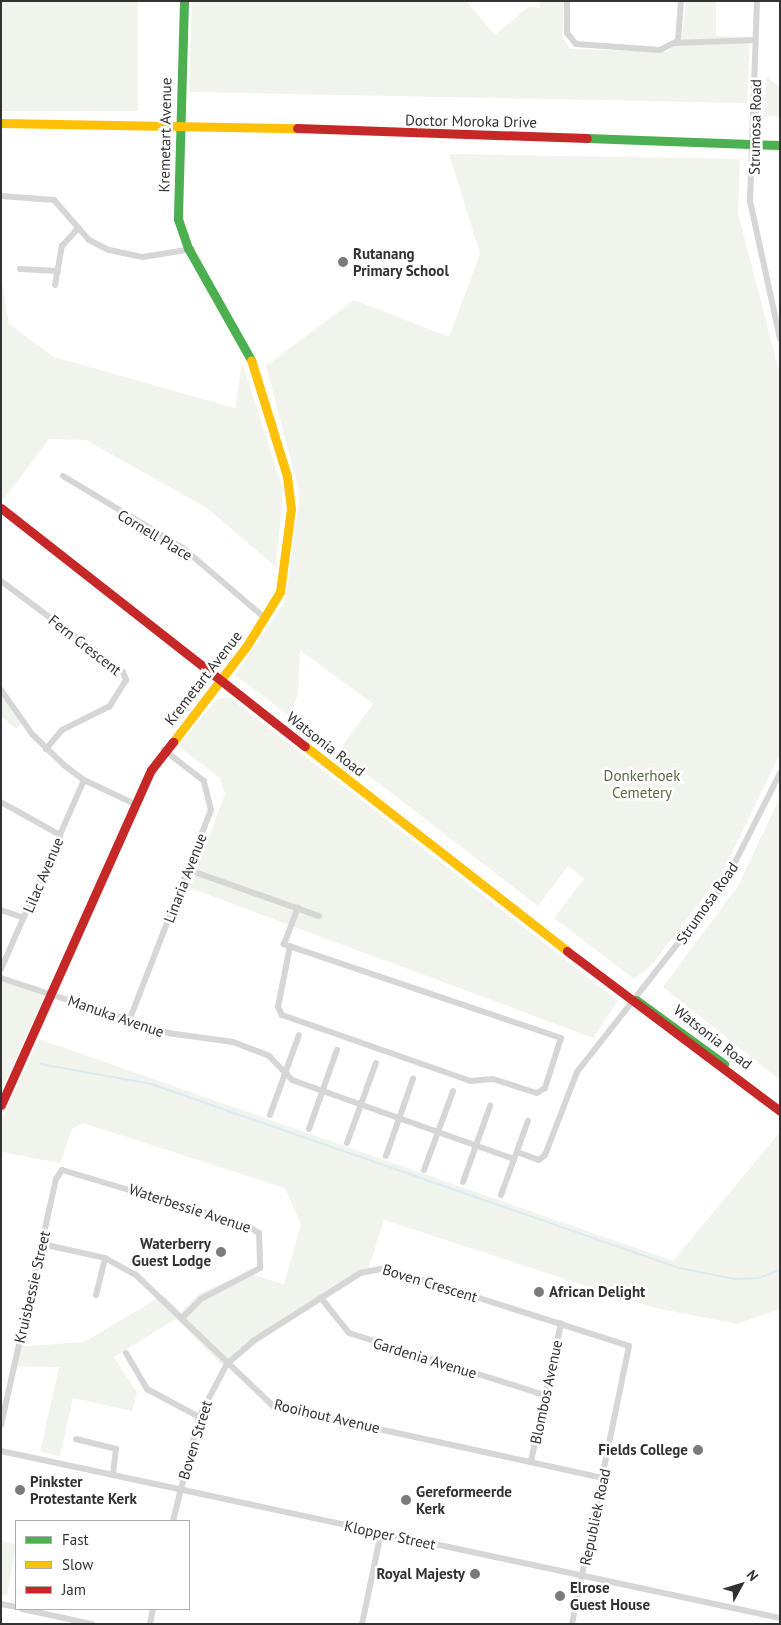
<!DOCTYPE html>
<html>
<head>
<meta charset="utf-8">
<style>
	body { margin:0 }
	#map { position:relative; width:781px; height:1625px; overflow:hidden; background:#fff; font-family:"PT Sans",sans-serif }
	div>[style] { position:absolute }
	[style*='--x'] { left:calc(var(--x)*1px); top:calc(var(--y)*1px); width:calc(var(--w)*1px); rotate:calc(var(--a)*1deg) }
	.green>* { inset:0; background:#f1f3ed; transform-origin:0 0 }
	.stream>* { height:2px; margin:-1px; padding:0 1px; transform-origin:1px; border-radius:1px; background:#dbeaf0 }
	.street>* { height:6px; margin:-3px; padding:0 3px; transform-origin:3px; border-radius:3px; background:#d6d6d6 }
	.fast>* { height:9px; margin:-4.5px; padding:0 4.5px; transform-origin:4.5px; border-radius:4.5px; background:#4caf50 }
	.slow>* { height:9px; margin:-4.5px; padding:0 4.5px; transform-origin:4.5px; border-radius:4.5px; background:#ffc107 }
	.jam>* { height:9px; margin:-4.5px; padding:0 4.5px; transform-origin:4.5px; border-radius:4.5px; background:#c62828 }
	.dots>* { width:14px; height:14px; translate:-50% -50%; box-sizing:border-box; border:2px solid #fff; border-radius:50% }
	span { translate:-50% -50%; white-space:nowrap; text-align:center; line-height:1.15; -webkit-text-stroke:5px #fff; paint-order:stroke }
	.street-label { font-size:15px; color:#323232 }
	.poi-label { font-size:15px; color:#323232; font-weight:700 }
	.left { translate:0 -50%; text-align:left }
	.right { translate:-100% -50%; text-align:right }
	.park-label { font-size:15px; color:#596b42 }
	.frame { position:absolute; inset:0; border:2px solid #323232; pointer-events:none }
	.legend { position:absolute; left:15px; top:1520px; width:175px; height:90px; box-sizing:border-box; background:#fff; border:1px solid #adadad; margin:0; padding:6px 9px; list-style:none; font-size:15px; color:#323232 }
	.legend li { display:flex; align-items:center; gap:10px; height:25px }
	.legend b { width:25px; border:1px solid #adadad }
	.north { position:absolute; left:716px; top:1560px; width:50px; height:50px; -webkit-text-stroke:4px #fff; paint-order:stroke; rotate:51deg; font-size:14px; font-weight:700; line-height:20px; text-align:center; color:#323232 }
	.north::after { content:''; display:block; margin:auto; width:18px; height:22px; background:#323232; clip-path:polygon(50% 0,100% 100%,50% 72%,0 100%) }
</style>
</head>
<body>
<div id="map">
	<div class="green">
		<i style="left:1px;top:1px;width:137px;height:110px"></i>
		<i style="clip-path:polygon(192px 1px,466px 1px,495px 35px,528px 7px,540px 8px,540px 1px,564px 1px,562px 36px,570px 49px,667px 52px,682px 40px,686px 1px,716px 1px,716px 36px,750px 37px,747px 103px,189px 92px)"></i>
		<i style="clip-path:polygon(766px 77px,780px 87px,780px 117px,764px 116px)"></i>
		<i style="clip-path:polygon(449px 154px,740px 159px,738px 213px,780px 375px,780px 754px,721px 875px,650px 967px,634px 979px,554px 918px,584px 879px,577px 873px,568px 866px,538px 906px,338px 752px,373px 704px,300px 650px,298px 694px,290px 716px,235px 675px,285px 602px,300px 494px,266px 366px,354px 300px,449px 337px,480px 254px)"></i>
		<i style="clip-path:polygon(1px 275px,9px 324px,54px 357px,235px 408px,242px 362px,283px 490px,276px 567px,207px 508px,86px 440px,49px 439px,4px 499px,1px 496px)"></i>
		<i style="clip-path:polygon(1px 695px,21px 724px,16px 729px,1px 717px)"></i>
		<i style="clip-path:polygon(229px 697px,618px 1001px,593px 1038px,190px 888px,225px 794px,220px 778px,178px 746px,217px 699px)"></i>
		<i style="clip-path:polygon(780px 797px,780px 1080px,663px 987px,738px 886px)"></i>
		<i style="clip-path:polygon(1px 978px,46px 993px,1px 1091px)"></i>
		<i style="clip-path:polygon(39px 1039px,673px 1261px,780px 1132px,780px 1309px,737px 1324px,651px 1307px,384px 1220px,367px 1273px,254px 1345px,226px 1369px,176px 1319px,114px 1357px,137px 1393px,132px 1411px,73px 1398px,60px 1456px,40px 1452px,59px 1367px,11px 1366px,15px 1347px,84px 1342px,163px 1295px,181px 1312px,200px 1293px,247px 1273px,284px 1284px,301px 1224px,285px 1188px,83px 1123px,72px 1129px,60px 1163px,1px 1152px,1px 1121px)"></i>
		<i style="clip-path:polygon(1px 1541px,16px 1544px,7px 1596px,1px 1595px)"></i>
	</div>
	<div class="stream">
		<i style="--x:40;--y:1064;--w:113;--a:10.2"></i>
		<i style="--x:151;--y:1084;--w:559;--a:19.21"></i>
		<i style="--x:679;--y:1268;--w:57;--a:11.1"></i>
		<i style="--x:735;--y:1279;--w:24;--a:-2"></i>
		<i style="--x:759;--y:1278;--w:22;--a:-21"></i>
	</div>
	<div class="street">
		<i style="--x:567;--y:1;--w:32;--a:90"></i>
		<i style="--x:567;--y:33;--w:14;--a:51"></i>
		<i style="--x:576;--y:44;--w:84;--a:4.1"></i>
		<i style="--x:660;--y:50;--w:20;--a:-27"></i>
		<i style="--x:678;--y:41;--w:40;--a:-85.7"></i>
		<i style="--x:757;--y:1;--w:200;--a:92"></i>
		<i style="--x:750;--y:201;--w:141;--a:77.7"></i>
		<i style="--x:676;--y:43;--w:79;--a:-2.2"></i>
		<i style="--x:754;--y:173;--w:60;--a:-88.1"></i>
		<i style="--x:1;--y:196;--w:53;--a:4.3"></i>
		<i style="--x:54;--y:200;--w:53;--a:48.8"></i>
		<i style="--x:89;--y:240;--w:22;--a:27"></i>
		<i style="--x:109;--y:250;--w:35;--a:12"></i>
		<i style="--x:143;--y:257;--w:50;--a:-9.3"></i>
		<i style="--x:20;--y:269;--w:38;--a:3"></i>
		<i style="--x:55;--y:285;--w:40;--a:-80"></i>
		<i style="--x:62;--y:246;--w:24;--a:-48"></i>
		<i style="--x:63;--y:476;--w:140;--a:31"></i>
		<i style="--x:183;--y:548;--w:109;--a:40.5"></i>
		<i style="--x:1;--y:581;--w:152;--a:36.7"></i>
		<i style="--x:123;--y:672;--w:9;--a:69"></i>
		<i style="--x:126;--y:680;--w:31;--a:122"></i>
		<i style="--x:110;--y:706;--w:54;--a:153.4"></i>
		<i style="--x:62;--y:730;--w:25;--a:130"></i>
		<i style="--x:1;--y:690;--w:54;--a:54.8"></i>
		<i style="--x:32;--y:734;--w:45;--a:44.1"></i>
		<i style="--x:64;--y:765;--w:25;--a:37"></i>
		<i style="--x:84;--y:780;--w:56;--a:25.2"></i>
		<i style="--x:1;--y:802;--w:68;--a:29.2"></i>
		<i style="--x:189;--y:870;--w:138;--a:19.5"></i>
		<i style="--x:1;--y:910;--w:24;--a:19"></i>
		<i style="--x:290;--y:946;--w:62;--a:101.1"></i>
		<i style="--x:278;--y:1007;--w:9;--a:63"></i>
		<i style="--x:282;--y:1015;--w:199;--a:19.3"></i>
		<i style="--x:470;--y:1081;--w:23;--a:-5"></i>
		<i style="--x:493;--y:1079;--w:46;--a:17.7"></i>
		<i style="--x:537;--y:1093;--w:9;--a:-32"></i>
		<i style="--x:545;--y:1088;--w:52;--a:-72.3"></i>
		<i style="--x:561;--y:1038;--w:293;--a:-161.3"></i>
		<i style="--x:284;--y:944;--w:39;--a:-69"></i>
		<i style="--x:1;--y:969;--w:206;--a:-66.3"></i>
		<i style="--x:1;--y:978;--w:176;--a:18.2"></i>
		<i style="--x:168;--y:1033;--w:66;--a:7.9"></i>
		<i style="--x:233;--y:1042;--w:39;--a:21"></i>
		<i style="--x:269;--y:1056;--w:33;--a:46"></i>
		<i style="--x:292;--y:1080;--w:236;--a:19.6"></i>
		<i style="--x:129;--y:1021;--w:226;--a:-68.8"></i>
		<i style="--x:211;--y:810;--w:30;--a:-104"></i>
		<i style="--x:204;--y:781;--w:51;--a:-142.2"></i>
		<i style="--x:270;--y:1115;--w:85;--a:-70.1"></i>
		<i style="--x:309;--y:1129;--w:84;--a:-70.5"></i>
		<i style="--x:347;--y:1143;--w:85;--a:-70.1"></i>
		<i style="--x:517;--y:1152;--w:23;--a:20"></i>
		<i style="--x:539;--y:1160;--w:8;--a:-40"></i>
		<i style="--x:545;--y:1155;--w:89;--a:-68.9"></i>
		<i style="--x:577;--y:1072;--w:236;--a:-51.9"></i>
		<i style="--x:723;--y:886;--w:127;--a:-63.2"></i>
		<i style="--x:386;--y:1156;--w:82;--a:-70.7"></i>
		<i style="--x:424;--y:1170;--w:84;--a:-69.8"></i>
		<i style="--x:463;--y:1182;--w:81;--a:-70.4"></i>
		<i style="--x:501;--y:1195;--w:79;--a:-70"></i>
		<i style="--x:42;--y:1244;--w:65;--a:12.5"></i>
		<i style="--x:105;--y:1258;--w:35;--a:29"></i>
		<i style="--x:136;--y:1275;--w:190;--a:43.7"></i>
		<i style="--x:273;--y:1406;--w:339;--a:12.3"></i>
		<i style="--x:96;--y:1295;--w:38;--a:-76"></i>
		<i style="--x:321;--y:1298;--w:45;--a:51.3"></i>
		<i style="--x:349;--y:1333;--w:206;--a:17.6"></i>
		<i style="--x:126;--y:1353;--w:42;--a:59.7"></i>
		<i style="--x:147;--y:1389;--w:59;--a:28.3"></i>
		<i style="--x:1;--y:1425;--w:252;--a:-77.4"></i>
		<i style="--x:56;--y:1179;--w:11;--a:-56"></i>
		<i style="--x:62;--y:1170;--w:192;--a:16.6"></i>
		<i style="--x:246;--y:1225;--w:15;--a:32"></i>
		<i style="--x:259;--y:1233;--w:35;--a:88"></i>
		<i style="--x:260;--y:1268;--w:67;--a:152.3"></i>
		<i style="--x:201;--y:1299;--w:27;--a:135"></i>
		<i style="--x:76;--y:1439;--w:41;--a:14"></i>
		<i style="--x:116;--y:1449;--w:26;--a:97"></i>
		<i style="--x:1;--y:1451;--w:797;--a:12.1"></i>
		<i style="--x:531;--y:1461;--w:141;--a:-77.7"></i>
		<i style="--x:173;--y:1521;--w:107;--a:-76"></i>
		<i style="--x:199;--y:1417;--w:60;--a:-62.2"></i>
		<i style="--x:227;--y:1364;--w:35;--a:-41"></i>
		<i style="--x:253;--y:1341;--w:127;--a:-32.4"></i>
		<i style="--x:360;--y:1273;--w:25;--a:-11"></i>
		<i style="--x:385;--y:1268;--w:256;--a:17.7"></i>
		<i style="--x:629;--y:1346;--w:284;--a:101.6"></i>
		<i style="--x:1;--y:1604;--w:15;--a:11"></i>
		<i style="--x:22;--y:1609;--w:72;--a:12.1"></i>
		<i style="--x:150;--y:1624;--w:15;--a:-79"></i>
		<i style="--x:362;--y:1624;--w:93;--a:-78.2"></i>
	</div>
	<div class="fast">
		<i style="--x:184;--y:1;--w:218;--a:91.6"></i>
		<i style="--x:178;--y:219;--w:31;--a:71"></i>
		<i style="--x:188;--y:248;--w:129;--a:60.6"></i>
		<i style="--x:587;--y:138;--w:193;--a:2.1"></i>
		<i style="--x:636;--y:1000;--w:109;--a:36"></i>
	</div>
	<div class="slow">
		<i style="--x:1;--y:123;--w:296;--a:1"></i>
		<i style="--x:173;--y:742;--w:120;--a:-52.5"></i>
		<i style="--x:246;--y:647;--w:65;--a:-58.3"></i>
		<i style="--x:280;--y:592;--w:84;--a:-82.5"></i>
		<i style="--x:291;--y:509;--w:33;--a:-97"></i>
		<i style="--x:287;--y:476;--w:121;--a:-107.2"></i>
		<i style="--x:305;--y:746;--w:333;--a:38"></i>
	</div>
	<div class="jam">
		<i style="--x:297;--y:128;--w:290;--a:2"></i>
		<i style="--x:1;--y:508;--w:386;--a:38.1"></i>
		<i style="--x:567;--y:951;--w:266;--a:36.9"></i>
		<i style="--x:1;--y:1105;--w:367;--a:-65.9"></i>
		<i style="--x:151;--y:770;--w:36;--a:-52"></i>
	</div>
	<div class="dots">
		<i style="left:343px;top:262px;background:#7a7a7a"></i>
		<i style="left:221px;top:1252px;background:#7a7a7a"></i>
		<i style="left:539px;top:1292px;background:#7a7a7a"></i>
		<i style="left:698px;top:1450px;background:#7a7a7a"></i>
		<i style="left:20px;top:1490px;background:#7a7a7a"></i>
		<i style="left:406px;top:1500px;background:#7a7a7a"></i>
		<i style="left:475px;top:1574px;background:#7a7a7a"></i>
		<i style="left:560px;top:1596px;background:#7a7a7a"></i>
	</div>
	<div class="street-label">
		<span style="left:471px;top:121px;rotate:1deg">Doctor Moroka Drive</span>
		<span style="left:755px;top:127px;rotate:-89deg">Strumosa Road</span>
		<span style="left:165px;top:135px;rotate:-89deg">Kremetart Avenue</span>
		<span style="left:155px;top:535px;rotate:31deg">Cornell Place</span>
		<span style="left:85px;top:645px;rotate:38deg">Fern Crescent</span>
		<span style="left:203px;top:678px;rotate:-52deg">Kremetart Avenue</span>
		<span style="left:326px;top:744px;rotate:38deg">Watsonia Road</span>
		<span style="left:43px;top:875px;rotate:-67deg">Lilac Avenue</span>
		<span style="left:185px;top:878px;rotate:-69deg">Linaria Avenue</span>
		<span style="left:707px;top:903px;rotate:-55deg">Strumosa Road</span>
		<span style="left:116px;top:1016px;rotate:19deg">Manuka Avenue</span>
		<span style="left:713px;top:1037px;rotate:38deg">Watsonia Road</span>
		<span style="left:190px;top:1208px;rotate:18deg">Waterbessie Avenue</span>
		<span style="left:430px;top:1283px;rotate:17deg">Boven Crescent</span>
		<span style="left:32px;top:1287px;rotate:-77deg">Kruisbessie Street</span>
		<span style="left:425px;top:1358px;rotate:17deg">Gardenia Avenue</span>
		<span style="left:546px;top:1392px;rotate:-78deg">Blombos Avenue</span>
		<span style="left:327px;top:1416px;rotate:13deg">Rooihout Avenue</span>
		<span style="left:195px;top:1440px;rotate:-73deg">Boven Street</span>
		<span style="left:595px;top:1517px;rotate:-78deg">Republiek Road</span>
		<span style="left:390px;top:1535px;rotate:12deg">Klopper Street</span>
	</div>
	<div class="poi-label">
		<span class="left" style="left:353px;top:262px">Rutanang<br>Primary School</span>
		<span class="right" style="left:211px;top:1252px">Waterberry<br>Guest Lodge</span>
		<span class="left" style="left:549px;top:1292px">African Delight</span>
		<span class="right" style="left:688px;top:1450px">Fields College</span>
		<span class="left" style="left:30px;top:1490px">Pinkster<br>Protestante Kerk</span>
		<span class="left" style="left:416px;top:1500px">Gereformeerde<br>Kerk</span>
		<span class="right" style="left:465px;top:1574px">Royal Majesty</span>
		<span class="left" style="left:570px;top:1596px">Elrose<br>Guest House</span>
	</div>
	<div class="park-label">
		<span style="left:642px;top:784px">Donkerhoek<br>Cemetery</span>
	</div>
	<div class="frame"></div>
	<ul class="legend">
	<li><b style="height:6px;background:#4caf50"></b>Fast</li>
	<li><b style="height:6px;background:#ffc107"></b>Slow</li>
	<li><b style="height:6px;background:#c62828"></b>Jam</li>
	</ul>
	<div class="north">N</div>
</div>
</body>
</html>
